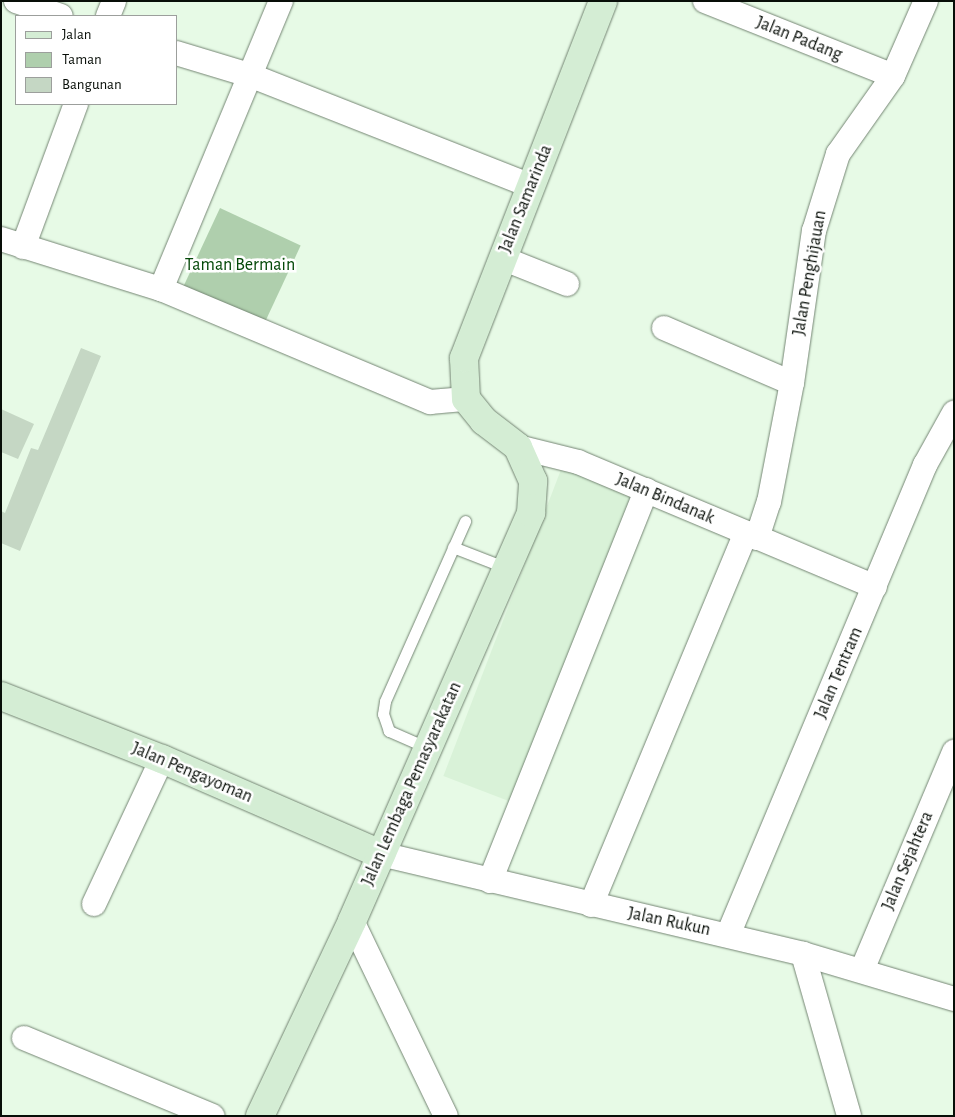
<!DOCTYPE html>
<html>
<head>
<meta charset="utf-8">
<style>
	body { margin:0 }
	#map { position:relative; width:955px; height:1117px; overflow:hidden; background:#e7fae6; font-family:"Alegreya Sans",sans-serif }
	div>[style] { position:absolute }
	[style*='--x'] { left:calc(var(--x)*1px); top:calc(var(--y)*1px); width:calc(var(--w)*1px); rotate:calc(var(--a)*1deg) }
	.built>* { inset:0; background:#d9f2d8; transform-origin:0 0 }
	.green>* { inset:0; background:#afcfad; transform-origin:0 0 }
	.building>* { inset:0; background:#c5d7c4 }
	.roads { filter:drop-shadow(0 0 1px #748573) drop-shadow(0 0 1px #748573) }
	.lane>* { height:11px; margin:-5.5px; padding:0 5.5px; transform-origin:5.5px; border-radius:5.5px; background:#fff }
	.street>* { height:24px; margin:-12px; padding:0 12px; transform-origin:12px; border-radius:12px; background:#fff }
	.secondary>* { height:28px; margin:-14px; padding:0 14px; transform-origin:14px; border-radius:14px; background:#d4edd4 }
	span { translate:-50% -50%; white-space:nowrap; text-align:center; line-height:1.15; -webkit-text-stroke:5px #fff; paint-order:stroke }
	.street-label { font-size:18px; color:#080e08 }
	.park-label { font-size:18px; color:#034807 }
	.frame { position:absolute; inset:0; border:2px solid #080e08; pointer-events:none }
	.legend { position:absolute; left:15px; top:15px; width:162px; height:90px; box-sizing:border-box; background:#fff; border:1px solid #9c9f9c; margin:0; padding:6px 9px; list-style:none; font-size:15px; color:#080e08 }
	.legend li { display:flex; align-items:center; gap:10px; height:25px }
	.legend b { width:25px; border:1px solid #9c9f9c }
</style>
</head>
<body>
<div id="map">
	<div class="built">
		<i style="left:562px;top:467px;width:83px;height:331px;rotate:21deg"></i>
	</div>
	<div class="green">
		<i style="left:220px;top:208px;width:89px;height:86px;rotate:25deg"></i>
	</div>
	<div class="building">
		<i style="clip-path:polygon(81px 348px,101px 356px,20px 551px,1px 543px,1px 511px,5px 513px,31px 448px,38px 450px)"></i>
		<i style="clip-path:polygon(1px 409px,34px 424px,18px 459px,1px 452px)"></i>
	</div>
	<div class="roads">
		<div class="lane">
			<i style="--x:453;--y:547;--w:58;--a:21.3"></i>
			<i style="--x:428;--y:748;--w:43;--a:-156.4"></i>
			<i style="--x:389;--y:731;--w:18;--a:-109"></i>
			<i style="--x:383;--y:714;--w:13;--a:-81"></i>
			<i style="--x:385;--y:701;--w:197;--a:-66"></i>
		</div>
		<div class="street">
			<i style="--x:16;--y:1;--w:47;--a:18.4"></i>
			<i style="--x:705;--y:1;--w:202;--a:21.7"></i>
			<i style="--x:108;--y:16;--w:16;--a:-68"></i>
			<i style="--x:176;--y:53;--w:79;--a:16.8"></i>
			<i style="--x:252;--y:76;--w:300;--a:21.5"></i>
			<i style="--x:1;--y:239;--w:168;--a:17.4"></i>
			<i style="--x:161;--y:289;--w:292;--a:22.8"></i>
			<i style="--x:430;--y:402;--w:36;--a:-5"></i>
			<i style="--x:23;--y:247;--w:153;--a:-69.7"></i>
			<i style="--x:502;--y:258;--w:70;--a:21.8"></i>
			<i style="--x:161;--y:289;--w:312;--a:-67.4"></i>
			<i style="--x:664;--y:328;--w:139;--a:23.3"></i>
			<i style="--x:518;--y:447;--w:62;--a:14"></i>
			<i style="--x:578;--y:462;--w:322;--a:22.8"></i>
			<i style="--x:757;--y:538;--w:38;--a:-72"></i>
			<i style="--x:769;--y:502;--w:121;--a:-79.1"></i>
			<i style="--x:792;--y:383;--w:154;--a:-81.8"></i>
			<i style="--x:814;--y:231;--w:81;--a:-72.7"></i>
			<i style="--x:838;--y:154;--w:95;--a:-54.8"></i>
			<i style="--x:893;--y:76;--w:82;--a:-66.3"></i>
			<i style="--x:381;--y:854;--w:434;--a:13.3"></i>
			<i style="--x:803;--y:954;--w:158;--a:16.6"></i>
			<i style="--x:490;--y:881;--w:421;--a:-68.2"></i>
			<i style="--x:94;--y:904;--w:160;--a:-64.9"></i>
			<i style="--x:591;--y:905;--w:403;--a:-67.4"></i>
			<i style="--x:352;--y:921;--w:216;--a:64.3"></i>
			<i style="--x:728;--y:935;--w:510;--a:-67.26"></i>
			<i style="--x:925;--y:465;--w:60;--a:-60.9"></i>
			<i style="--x:803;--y:954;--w:168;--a:74.1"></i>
			<i style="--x:862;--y:970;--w:237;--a:-67.1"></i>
			<i style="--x:24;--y:1038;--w:204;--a:22.5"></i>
		</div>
		<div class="secondary">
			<i style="--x:1;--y:696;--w:173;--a:21.4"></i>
			<i style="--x:162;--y:759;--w:239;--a:23.5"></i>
			<i style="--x:260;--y:1116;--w:216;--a:-64.7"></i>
			<i style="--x:352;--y:921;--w:446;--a:-66.3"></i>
			<i style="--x:531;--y:513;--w:32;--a:-86"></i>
			<i style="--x:533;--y:481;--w:37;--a:-114"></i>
			<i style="--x:518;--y:447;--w:43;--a:-142.6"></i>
			<i style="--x:484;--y:421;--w:28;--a:-129"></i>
			<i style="--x:466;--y:399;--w:41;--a:-92.8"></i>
			<i style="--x:464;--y:358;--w:383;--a:-68.7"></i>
		</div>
	</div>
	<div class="street-label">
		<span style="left:799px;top:39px;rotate:22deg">Jalan Padang</span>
		<span style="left:526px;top:199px;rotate:-68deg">Jalan Samarinda</span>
		<span style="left:810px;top:273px;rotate:-80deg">Jalan Penghijauan</span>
		<span style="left:665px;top:499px;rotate:23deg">Jalan Bindanak</span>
		<span style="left:839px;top:673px;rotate:-67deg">Jalan Tentram</span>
		<span style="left:192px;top:773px;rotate:23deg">Jalan Pengayoman</span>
		<span style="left:412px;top:784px;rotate:-66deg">Jalan Lembaga Pemasyarakatan</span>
		<span style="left:908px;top:861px;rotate:-67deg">Jalan Sejahtera</span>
		<span style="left:669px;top:922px;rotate:12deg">Jalan Rukun</span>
	</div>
	<div class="park-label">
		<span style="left:240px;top:265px">Taman Bermain</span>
	</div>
	<div class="frame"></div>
	<ul class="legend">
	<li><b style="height:6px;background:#d4edd4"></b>Jalan</li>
	<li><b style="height:14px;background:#afcfad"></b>Taman</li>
	<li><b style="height:14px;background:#c5d7c4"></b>Bangunan</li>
	</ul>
</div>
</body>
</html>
